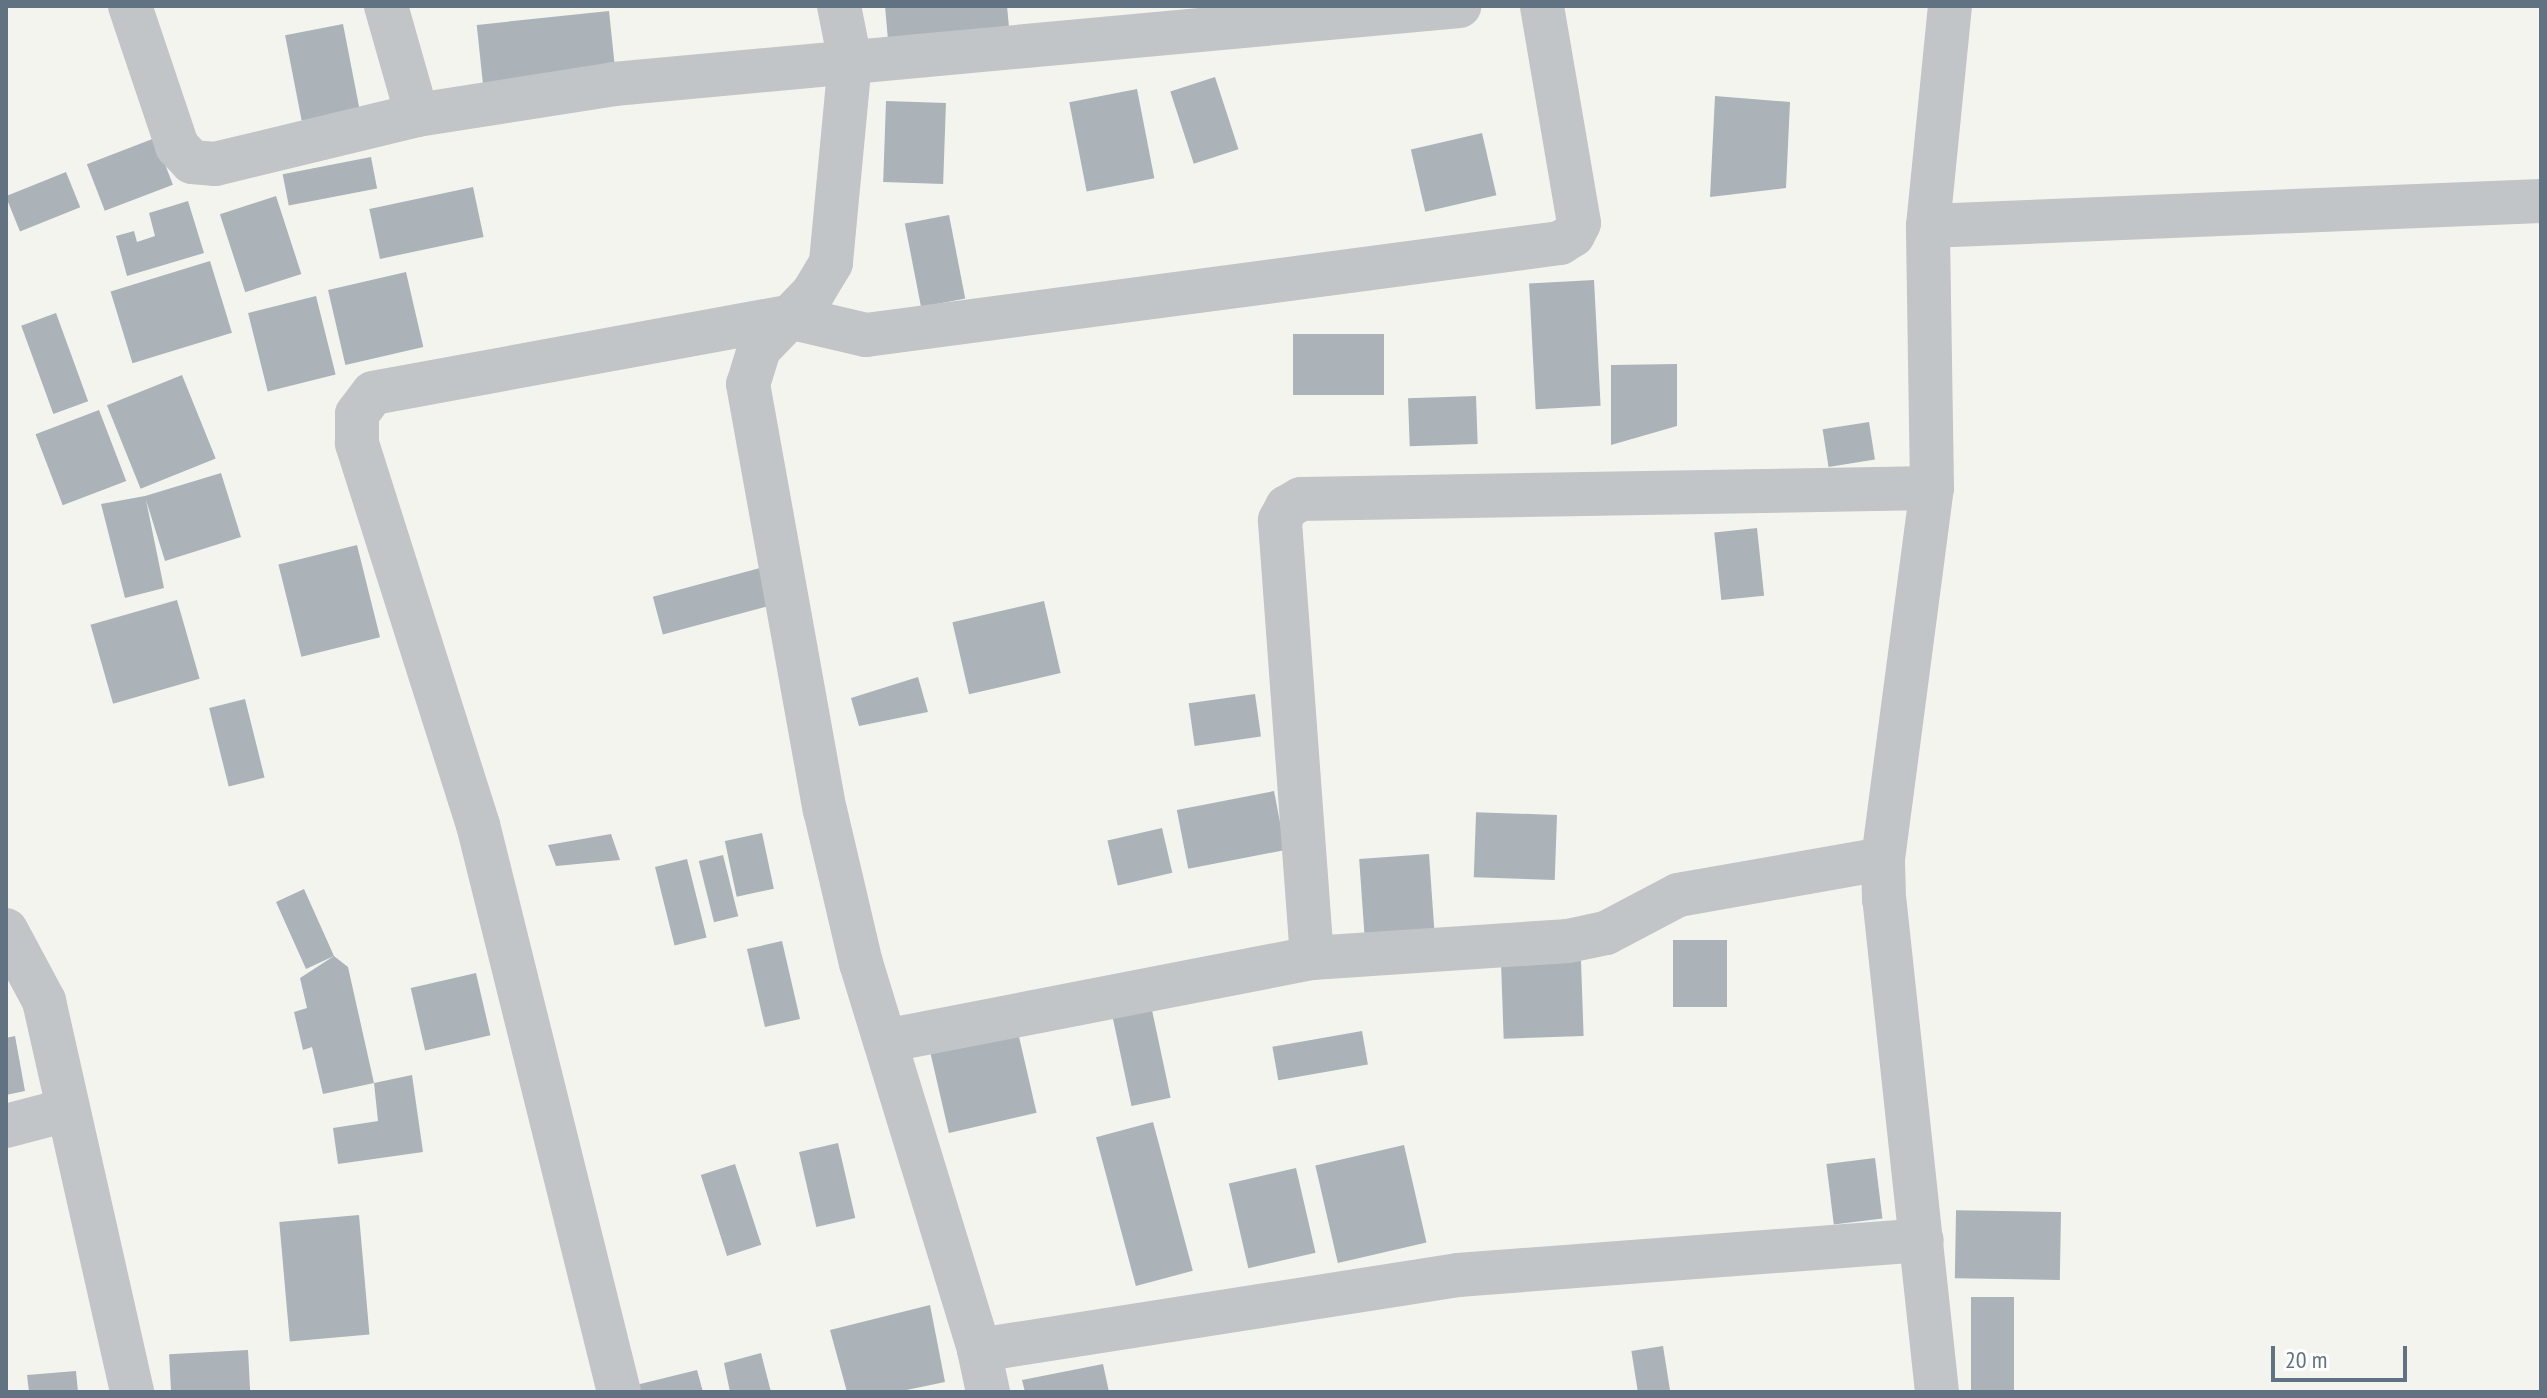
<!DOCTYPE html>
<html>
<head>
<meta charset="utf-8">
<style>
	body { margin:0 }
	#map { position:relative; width:2547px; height:1398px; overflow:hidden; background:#f4f4ef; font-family:"PT Sans Narrow",sans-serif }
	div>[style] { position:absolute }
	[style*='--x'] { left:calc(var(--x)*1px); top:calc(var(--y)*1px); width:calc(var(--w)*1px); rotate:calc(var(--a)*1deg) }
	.building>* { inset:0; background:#abb3b8; transform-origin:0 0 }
	.minor>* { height:44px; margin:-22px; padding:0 22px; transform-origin:22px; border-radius:22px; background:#c1c5c8 }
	span { translate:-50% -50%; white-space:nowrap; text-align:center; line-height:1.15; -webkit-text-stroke:8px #fff; paint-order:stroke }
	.frame { position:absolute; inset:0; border:8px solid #617383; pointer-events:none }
	.scale { position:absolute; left:2271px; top:1346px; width:136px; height:36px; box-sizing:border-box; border:4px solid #617383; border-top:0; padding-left:10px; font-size:24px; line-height:28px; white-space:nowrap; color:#617383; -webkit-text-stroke:6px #fff; paint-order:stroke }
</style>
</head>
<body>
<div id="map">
	<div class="building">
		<i style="clip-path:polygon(885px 6px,1007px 6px,1009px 27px,888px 40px)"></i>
		<i style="left:609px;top:11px;width:63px;height:133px;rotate:84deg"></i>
		<i style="left:343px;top:24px;width:87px;height:59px;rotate:79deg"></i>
		<i style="left:1215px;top:77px;width:76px;height:47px;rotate:72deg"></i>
		<i style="left:1137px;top:89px;width:91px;height:69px;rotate:79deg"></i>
		<i style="clip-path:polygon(1715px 96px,1790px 102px,1786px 188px,1710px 197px)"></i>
		<i style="left:886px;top:101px;width:60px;height:81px;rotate:2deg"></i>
		<i style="left:1482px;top:133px;width:64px;height:73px;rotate:77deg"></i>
		<i style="left:155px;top:138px;width:50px;height:73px;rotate:69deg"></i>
		<i style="left:371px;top:157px;width:32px;height:90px;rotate:79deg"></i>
		<i style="left:66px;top:172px;width:38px;height:65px;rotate:68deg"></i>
		<i style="left:473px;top:187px;width:51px;height:106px;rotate:78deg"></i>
		<i style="left:276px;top:196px;width:82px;height:59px;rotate:72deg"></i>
		<i style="clip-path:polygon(188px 201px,204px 253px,127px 276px,116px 236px,134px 231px,137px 242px,155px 236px,149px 213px)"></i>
		<i style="left:949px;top:215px;width:85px;height:45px;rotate:79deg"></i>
		<i style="left:210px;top:261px;width:75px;height:104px;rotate:73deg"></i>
		<i style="left:406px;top:272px;width:77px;height:80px;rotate:77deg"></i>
		<i style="left:1594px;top:280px;width:126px;height:65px;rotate:87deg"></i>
		<i style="left:316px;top:296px;width:81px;height:70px;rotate:76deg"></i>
		<i style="left:56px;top:313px;width:94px;height:37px;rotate:70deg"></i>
		<i style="left:1293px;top:334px;width:91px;height:61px"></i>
		<i style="clip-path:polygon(1677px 364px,1677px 426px,1611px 445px,1611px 365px)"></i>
		<i style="left:182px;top:375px;width:90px;height:81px;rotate:68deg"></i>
		<i style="left:1476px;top:396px;width:48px;height:68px;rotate:88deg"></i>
		<i style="left:99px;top:410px;width:76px;height:68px;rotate:69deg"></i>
		<i style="left:1869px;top:422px;width:38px;height:47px;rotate:81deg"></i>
		<i style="clip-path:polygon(221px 473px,241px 537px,165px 561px,146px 500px,164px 588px,125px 598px,101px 504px,145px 496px)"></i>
		<i style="left:1757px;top:528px;width:68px;height:43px;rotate:84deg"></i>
		<i style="left:357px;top:545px;width:95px;height:81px;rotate:76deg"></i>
		<i style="left:760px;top:568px;width:39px;height:111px;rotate:75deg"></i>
		<i style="left:177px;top:600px;width:82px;height:90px;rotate:74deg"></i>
		<i style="left:1044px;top:601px;width:74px;height:94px;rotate:77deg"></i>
		<i style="clip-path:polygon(918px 677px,928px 712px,859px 726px,851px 698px)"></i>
		<i style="left:1255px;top:694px;width:43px;height:67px;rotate:82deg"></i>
		<i style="left:245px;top:699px;width:81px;height:37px;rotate:76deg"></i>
		<i style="left:1274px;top:791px;width:60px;height:99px;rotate:79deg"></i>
		<i style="left:1557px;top:815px;width:65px;height:81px;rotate:92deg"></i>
		<i style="left:1162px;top:828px;width:46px;height:56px;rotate:77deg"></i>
		<i style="left:762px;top:833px;width:57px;height:38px;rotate:78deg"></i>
		<i style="clip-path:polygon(611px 834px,620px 860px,556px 866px,548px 845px)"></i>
		<i style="left:1429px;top:854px;width:78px;height:70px;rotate:86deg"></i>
		<i style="left:723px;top:855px;width:63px;height:25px;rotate:76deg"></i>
		<i style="left:687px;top:859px;width:81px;height:33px;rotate:76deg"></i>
		<i style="clip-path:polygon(304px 889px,334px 956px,348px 967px,374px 1083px,323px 1094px,312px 1047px,303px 1050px,294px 1012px,307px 1008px,300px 978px,334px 956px,306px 969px,276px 902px)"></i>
		<i style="left:1673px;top:940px;width:54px;height:67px"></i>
		<i style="left:782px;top:941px;width:80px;height:36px;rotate:77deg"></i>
		<i style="left:1581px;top:961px;width:75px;height:80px;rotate:88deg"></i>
		<i style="left:476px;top:973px;width:64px;height:67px;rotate:77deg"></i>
		<i style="left:1149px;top:996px;width:104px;height:40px;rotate:78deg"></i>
		<i style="left:1017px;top:1028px;width:87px;height:90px;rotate:77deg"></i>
		<i style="left:1362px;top:1031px;width:34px;height:91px;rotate:80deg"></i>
		<i style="clip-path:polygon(15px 1036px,25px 1091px,6px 1095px,6px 1038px)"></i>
		<i style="clip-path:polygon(412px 1075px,423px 1152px,338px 1164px,333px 1128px,378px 1121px,374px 1083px)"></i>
		<i style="left:1153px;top:1122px;width:154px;height:59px;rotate:75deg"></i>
		<i style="left:838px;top:1143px;width:77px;height:40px;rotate:77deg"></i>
		<i style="left:1404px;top:1145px;width:100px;height:91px;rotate:77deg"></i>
		<i style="left:1875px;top:1158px;width:61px;height:49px;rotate:83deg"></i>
		<i style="left:735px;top:1164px;width:85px;height:36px;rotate:72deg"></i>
		<i style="left:1296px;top:1168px;width:87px;height:69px;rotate:77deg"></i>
		<i style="left:2061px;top:1212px;width:68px;height:105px;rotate:91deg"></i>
		<i style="left:359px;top:1215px;width:120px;height:80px;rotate:85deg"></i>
		<i style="left:1971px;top:1297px;width:43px;height:95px"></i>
		<i style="clip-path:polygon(930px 1305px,945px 1382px,897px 1392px,847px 1392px,830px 1330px)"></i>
		<i style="left:1663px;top:1346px;width:47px;height:32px;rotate:81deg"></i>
		<i style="left:248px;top:1350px;width:42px;height:79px;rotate:87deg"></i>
		<i style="clip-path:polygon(761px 1353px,771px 1392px,730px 1392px,724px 1363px)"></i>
		<i style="clip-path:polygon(1103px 1364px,1109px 1392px,1025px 1392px,1022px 1380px)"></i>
		<i style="clip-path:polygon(697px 1370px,703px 1392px,634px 1392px,632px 1386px)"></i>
		<i style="clip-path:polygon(76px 1371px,78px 1392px,29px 1392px,27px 1375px)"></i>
	</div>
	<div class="minor">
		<i style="--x:130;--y:6;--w:148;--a:71.4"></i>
		<i style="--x:177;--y:146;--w:22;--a:47"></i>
		<i style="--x:192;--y:162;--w:23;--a:5"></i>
		<i style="--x:215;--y:164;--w:208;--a:-13.6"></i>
		<i style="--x:417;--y:115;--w:199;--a:-8.9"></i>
		<i style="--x:614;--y:84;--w:849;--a:-5.27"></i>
		<i style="--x:386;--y:6;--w:113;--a:74.1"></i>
		<i style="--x:839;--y:6;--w:56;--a:78.7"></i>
		<i style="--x:850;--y:61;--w:203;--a:95.4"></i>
		<i style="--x:831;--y:263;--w:35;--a:121"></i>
		<i style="--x:813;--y:293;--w:78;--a:134"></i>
		<i style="--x:759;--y:349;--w:37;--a:107"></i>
		<i style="--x:748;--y:384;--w:433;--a:79.8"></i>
		<i style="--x:825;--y:810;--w:157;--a:76.8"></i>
		<i style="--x:861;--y:963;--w:405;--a:73"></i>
		<i style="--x:979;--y:1350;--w:43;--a:77.9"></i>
		<i style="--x:1928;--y:226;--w:614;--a:-2.34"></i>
		<i style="--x:6;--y:930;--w:81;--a:61.8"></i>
		<i style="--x:44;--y:1001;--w:401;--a:77.3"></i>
		<i style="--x:1312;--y:958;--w:439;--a:-94.2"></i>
		<i style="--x:1280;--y:520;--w:15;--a:-62"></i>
		<i style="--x:1287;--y:507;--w:16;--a:-30"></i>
		<i style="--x:1301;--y:499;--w:631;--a:-1"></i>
		<i style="--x:885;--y:1041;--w:435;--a:-11"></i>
		<i style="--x:1312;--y:958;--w:257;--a:-3.8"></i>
		<i style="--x:1568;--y:941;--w:39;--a:-12"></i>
		<i style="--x:1606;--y:933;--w:81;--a:-27.8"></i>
		<i style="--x:1678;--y:895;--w:208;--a:-10"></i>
		<i style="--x:6;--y:1126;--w:63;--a:-14.7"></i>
		<i style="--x:979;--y:1350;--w:485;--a:-8.9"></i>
		<i style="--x:1458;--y:1275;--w:465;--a:-4.3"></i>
		<i style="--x:619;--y:1392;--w:584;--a:-103.96"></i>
		<i style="--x:478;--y:825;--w:401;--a:-107.6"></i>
		<i style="--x:357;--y:443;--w:29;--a:-90"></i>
		<i style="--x:357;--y:414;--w:26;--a:-53"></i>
		<i style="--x:373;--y:393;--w:423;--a:-10.4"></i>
		<i style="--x:789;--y:317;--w:79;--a:13.2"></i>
		<i style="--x:866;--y:335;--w:700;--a:-7.55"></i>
		<i style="--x:1560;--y:243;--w:15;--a:-32"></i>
		<i style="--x:1573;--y:235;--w:13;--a:-63"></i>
		<i style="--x:1579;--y:223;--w:220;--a:-99.7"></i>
		<i style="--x:1937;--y:1392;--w:495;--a:-96.1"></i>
		<i style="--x:1884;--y:900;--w:41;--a:-91.4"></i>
		<i style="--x:1883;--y:859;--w:374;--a:-82.5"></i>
		<i style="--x:1932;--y:488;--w:262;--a:-90.9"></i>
		<i style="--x:1928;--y:226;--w:221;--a:-84.3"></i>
	</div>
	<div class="frame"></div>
	<div class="scale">20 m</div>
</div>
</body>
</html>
